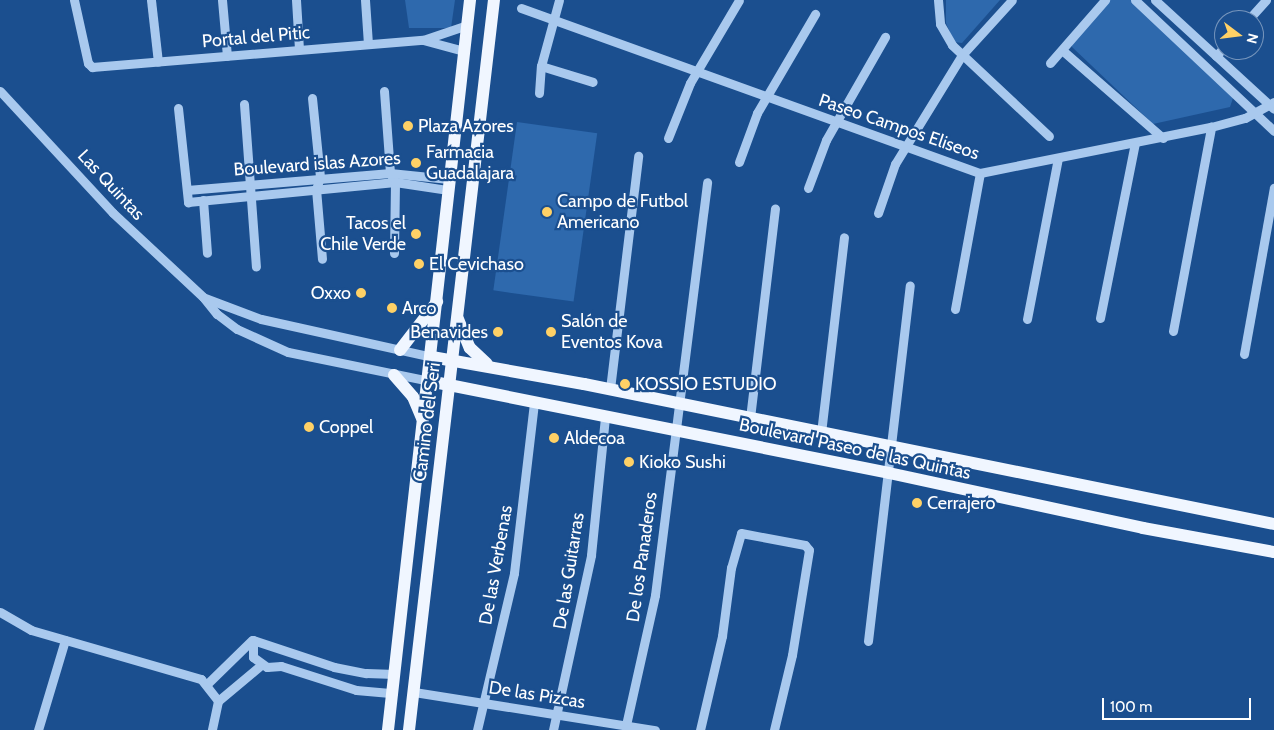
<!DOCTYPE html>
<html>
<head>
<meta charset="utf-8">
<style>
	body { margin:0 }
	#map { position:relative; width:1274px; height:730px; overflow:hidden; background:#1b4f8f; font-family:Cabin,sans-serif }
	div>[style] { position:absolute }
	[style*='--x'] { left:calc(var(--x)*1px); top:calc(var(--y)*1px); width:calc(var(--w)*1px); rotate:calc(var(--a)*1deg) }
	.green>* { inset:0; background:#2e69ad; transform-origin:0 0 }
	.minor>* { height:9px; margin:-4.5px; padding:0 4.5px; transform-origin:4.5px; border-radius:4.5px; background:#a9c9ee }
	.major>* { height:12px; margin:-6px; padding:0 6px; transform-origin:6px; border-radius:6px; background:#f0f6ff }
	.dots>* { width:14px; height:14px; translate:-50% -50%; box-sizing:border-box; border:2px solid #1b4f8f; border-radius:50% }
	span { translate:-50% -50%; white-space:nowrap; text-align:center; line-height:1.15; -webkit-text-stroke:4.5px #1b4f8f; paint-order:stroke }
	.street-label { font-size:18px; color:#fff }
	.poi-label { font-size:18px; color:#fff }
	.left { translate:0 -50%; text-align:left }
	.right { translate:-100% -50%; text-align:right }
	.north { position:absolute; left:1214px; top:10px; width:50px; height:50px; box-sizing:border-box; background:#1b4f8f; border:1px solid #7695bc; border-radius:50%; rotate:105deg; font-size:14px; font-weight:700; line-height:20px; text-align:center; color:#fff }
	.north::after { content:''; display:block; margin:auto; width:18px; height:22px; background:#ffd166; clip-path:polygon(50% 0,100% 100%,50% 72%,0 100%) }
	.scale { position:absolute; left:1102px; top:698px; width:149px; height:22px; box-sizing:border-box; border:2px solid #fff; border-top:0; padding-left:6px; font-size:15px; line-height:18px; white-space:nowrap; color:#fff; -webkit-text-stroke:4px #1b4f8f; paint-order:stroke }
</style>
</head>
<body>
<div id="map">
	<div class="green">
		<i style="clip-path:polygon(405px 0,455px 0,451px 28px,409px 28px)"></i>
		<i style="clip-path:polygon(946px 0,1000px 0,962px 43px,954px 42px,946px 23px)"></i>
		<i style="clip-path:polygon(1107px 0,1131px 0,1233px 98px,1230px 107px,1153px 124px,1072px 47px,1071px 41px)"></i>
		<i style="left:517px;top:122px;width:81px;height:170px;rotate:8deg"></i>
	</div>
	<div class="minor">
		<i style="--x:74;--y:0;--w:65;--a:77.5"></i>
		<i style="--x:88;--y:63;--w:6;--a:45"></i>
		<i style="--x:92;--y:67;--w:332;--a:-4.7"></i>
		<i style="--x:423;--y:40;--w:46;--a:-18.8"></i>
		<i style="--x:151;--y:0;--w:62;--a:83.6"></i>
		<i style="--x:222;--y:0;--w:56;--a:84.9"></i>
		<i style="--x:296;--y:0;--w:49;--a:86.5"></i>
		<i style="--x:365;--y:0;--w:44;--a:86.1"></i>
		<i style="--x:938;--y:0;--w:24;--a:85"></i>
		<i style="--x:940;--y:24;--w:24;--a:60"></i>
		<i style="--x:952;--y:45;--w:133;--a:43.2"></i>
		<i style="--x:1135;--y:0;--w:191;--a:43.3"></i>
		<i style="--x:1155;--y:0;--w:161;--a:42.5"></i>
		<i style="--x:521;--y:8;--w:488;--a:19.8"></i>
		<i style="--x:980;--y:173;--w:236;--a:-11.3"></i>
		<i style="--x:1211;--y:127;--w:35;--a:-15"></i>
		<i style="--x:1245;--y:118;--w:33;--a:-29"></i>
		<i style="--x:1248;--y:20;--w:27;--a:-48"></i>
		<i style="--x:423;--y:40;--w:42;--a:15"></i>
		<i style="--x:1062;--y:50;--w:134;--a:41.1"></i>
		<i style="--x:1216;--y:56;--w:12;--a:-48"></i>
		<i style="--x:1050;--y:63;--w:84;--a:-48.9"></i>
		<i style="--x:541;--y:66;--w:54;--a:17.1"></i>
		<i style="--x:0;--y:91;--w:166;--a:47.2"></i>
		<i style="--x:113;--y:213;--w:123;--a:43"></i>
		<i style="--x:203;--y:297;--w:22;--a:51"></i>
		<i style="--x:217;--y:314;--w:25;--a:37"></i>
		<i style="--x:237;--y:329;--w:56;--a:24.3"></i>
		<i style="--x:288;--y:352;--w:144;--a:11.6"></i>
		<i style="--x:384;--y:91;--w:82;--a:85.8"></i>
		<i style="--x:390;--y:173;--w:10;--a:61"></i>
		<i style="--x:395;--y:182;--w:71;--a:90.8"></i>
		<i style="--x:539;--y:93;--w:27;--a:-86"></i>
		<i style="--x:541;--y:66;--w:68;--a:-74.7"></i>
		<i style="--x:312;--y:98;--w:79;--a:84.2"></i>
		<i style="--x:320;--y:177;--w:13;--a:108"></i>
		<i style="--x:316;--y:189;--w:70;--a:85.1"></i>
		<i style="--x:244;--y:104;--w:163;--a:85.8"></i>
		<i style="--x:178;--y:108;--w:95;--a:83.9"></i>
		<i style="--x:188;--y:202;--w:208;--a:-5.5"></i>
		<i style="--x:395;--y:182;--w:54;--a:8.6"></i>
		<i style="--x:668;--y:138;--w:59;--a:-68.2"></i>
		<i style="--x:690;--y:83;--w:96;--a:-59.4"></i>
		<i style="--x:739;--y:162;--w:52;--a:-69.8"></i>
		<i style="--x:757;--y:113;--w:115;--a:-59.6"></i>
		<i style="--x:808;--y:188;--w:51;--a:-69.4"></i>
		<i style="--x:826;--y:140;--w:119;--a:-60.2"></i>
		<i style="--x:187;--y:190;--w:204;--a:-4.8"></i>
		<i style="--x:390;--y:173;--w:59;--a:5.8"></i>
		<i style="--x:203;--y:200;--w:53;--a:85.7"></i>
		<i style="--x:878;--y:213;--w:52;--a:-70.9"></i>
		<i style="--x:895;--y:164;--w:128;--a:-58.4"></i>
		<i style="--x:962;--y:55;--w:74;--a:-47.7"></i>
		<i style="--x:205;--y:298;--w:60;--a:20.6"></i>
		<i style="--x:261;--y:319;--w:175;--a:12.5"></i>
		<i style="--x:955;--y:309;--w:138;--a:-79.6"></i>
		<i style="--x:1100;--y:318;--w:178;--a:-78.7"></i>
		<i style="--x:1027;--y:319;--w:164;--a:-79.1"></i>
		<i style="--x:1173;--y:331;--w:208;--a:-79.4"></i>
		<i style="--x:1244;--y:354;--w:169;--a:-79.8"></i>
		<i style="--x:610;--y:389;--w:235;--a:-83.1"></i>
		<i style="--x:750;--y:418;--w:211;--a:-83.2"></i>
		<i style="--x:821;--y:433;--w:197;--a:-83.3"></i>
		<i style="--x:0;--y:612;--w:36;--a:30"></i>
		<i style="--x:31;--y:630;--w:177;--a:16.1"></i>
		<i style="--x:201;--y:679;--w:28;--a:52"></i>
		<i style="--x:218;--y:701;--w:30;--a:102"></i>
		<i style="--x:253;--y:640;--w:17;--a:90"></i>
		<i style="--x:253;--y:657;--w:17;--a:36"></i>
		<i style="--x:267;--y:667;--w:14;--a:-4"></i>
		<i style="--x:281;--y:666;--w:79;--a:17.7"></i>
		<i style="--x:356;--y:690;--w:37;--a:5"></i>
		<i style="--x:253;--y:640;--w:85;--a:18.4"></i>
		<i style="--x:334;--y:667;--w:33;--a:11"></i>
		<i style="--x:366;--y:673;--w:29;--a:2"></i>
		<i style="--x:868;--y:641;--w:358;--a:-83.3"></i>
		<i style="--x:207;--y:684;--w:63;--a:-44.4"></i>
		<i style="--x:414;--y:692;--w:244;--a:9"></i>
		<i style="--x:218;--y:701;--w:56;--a:-39.9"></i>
		<i style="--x:626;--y:725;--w:133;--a:-77.4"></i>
		<i style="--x:655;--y:595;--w:416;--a:-82.8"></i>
		<i style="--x:38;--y:730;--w:94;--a:-73.3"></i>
		<i style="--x:477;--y:730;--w:161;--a:-76.7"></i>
		<i style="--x:514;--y:573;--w:171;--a:-83.3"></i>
		<i style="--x:553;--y:730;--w:179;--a:-77.7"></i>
		<i style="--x:591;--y:555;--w:140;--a:-84.2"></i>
		<i style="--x:700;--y:730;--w:97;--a:-76.8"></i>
		<i style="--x:722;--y:636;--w:69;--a:-82.5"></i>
		<i style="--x:731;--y:568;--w:36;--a:-74"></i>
		<i style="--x:741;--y:533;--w:65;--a:10.6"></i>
		<i style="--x:805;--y:545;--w:6;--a:51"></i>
		<i style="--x:809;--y:550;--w:106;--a:99.2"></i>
		<i style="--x:792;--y:655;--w:77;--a:103.5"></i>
	</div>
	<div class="major">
		<i style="--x:458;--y:319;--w:31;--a:68"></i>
		<i style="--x:470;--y:348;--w:23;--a:43"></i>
		<i style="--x:400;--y:350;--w:61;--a:-52.4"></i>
		<i style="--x:432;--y:357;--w:154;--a:10.1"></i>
		<i style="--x:584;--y:384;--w:704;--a:11.47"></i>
		<i style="--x:394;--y:375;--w:29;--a:49"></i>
		<i style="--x:413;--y:397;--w:23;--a:67"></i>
		<i style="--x:429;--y:381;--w:469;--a:11.3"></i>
		<i style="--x:889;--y:473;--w:260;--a:12.2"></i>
		<i style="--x:1143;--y:528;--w:133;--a:10.4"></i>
		<i style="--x:388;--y:730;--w:735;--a:-83.59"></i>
		<i style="--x:409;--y:730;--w:735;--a:-83.36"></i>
	</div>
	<div class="dots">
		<i style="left:408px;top:126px;background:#ffd166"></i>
		<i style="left:416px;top:163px;background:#ffd166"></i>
		<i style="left:547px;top:212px;background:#ffd166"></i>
		<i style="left:416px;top:234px;background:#ffd166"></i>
		<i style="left:419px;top:264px;background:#ffd166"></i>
		<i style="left:361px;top:293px;background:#ffd166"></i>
		<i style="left:392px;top:308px;background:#ffd166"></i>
		<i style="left:498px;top:332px;background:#ffd166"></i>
		<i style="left:551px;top:332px;background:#ffd166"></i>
		<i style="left:625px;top:384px;background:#ffd166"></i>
		<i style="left:309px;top:427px;background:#ffd166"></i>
		<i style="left:554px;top:438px;background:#ffd166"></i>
		<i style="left:629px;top:462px;background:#ffd166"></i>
		<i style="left:917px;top:503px;background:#ffd166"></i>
	</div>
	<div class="street-label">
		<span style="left:256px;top:37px;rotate:-5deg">Portal del Pitic</span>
		<span style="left:899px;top:127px;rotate:19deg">Paseo Campos Eliseos</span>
		<span style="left:317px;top:164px;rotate:-4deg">Boulevard islas Azores</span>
		<span style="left:111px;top:185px;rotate:47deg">Las Quintas</span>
		<span style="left:427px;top:422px;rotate:-83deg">Camino del Seri</span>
		<span style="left:855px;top:449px;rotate:12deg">Boulevard Paseo de las Quintas</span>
		<span style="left:642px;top:557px;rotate:-82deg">De los Panaderos</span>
		<span style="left:496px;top:565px;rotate:-80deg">De las Verbenas</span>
		<span style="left:569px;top:571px;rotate:-81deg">De las Guitarras</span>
		<span style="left:537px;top:695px;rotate:9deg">De las Pizcas</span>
	</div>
	<div class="poi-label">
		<span class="left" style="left:418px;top:126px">Plaza Azores</span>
		<span class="left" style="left:426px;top:163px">Farmacia<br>Guadalajara</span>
		<span class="left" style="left:557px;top:212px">Campo de Futbol<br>Americano</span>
		<span class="right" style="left:406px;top:234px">Tacos el<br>Chile Verde</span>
		<span class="left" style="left:429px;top:264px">El Cevichaso</span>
		<span class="right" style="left:351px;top:293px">Oxxo</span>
		<span class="left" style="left:402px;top:308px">Arco</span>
		<span class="left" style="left:561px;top:332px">Salón de<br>Eventos Kova</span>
		<span class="right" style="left:488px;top:332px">Benavides</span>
		<span class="left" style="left:635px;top:384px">KOSSIO ESTUDIO</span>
		<span class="left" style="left:319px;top:427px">Coppel</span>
		<span class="left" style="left:564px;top:438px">Aldecoa</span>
		<span class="left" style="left:639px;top:462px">Kioko Sushi</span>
		<span class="left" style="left:927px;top:503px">Cerrajero</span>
	</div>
	<div class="north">N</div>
	<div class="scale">100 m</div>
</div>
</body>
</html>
